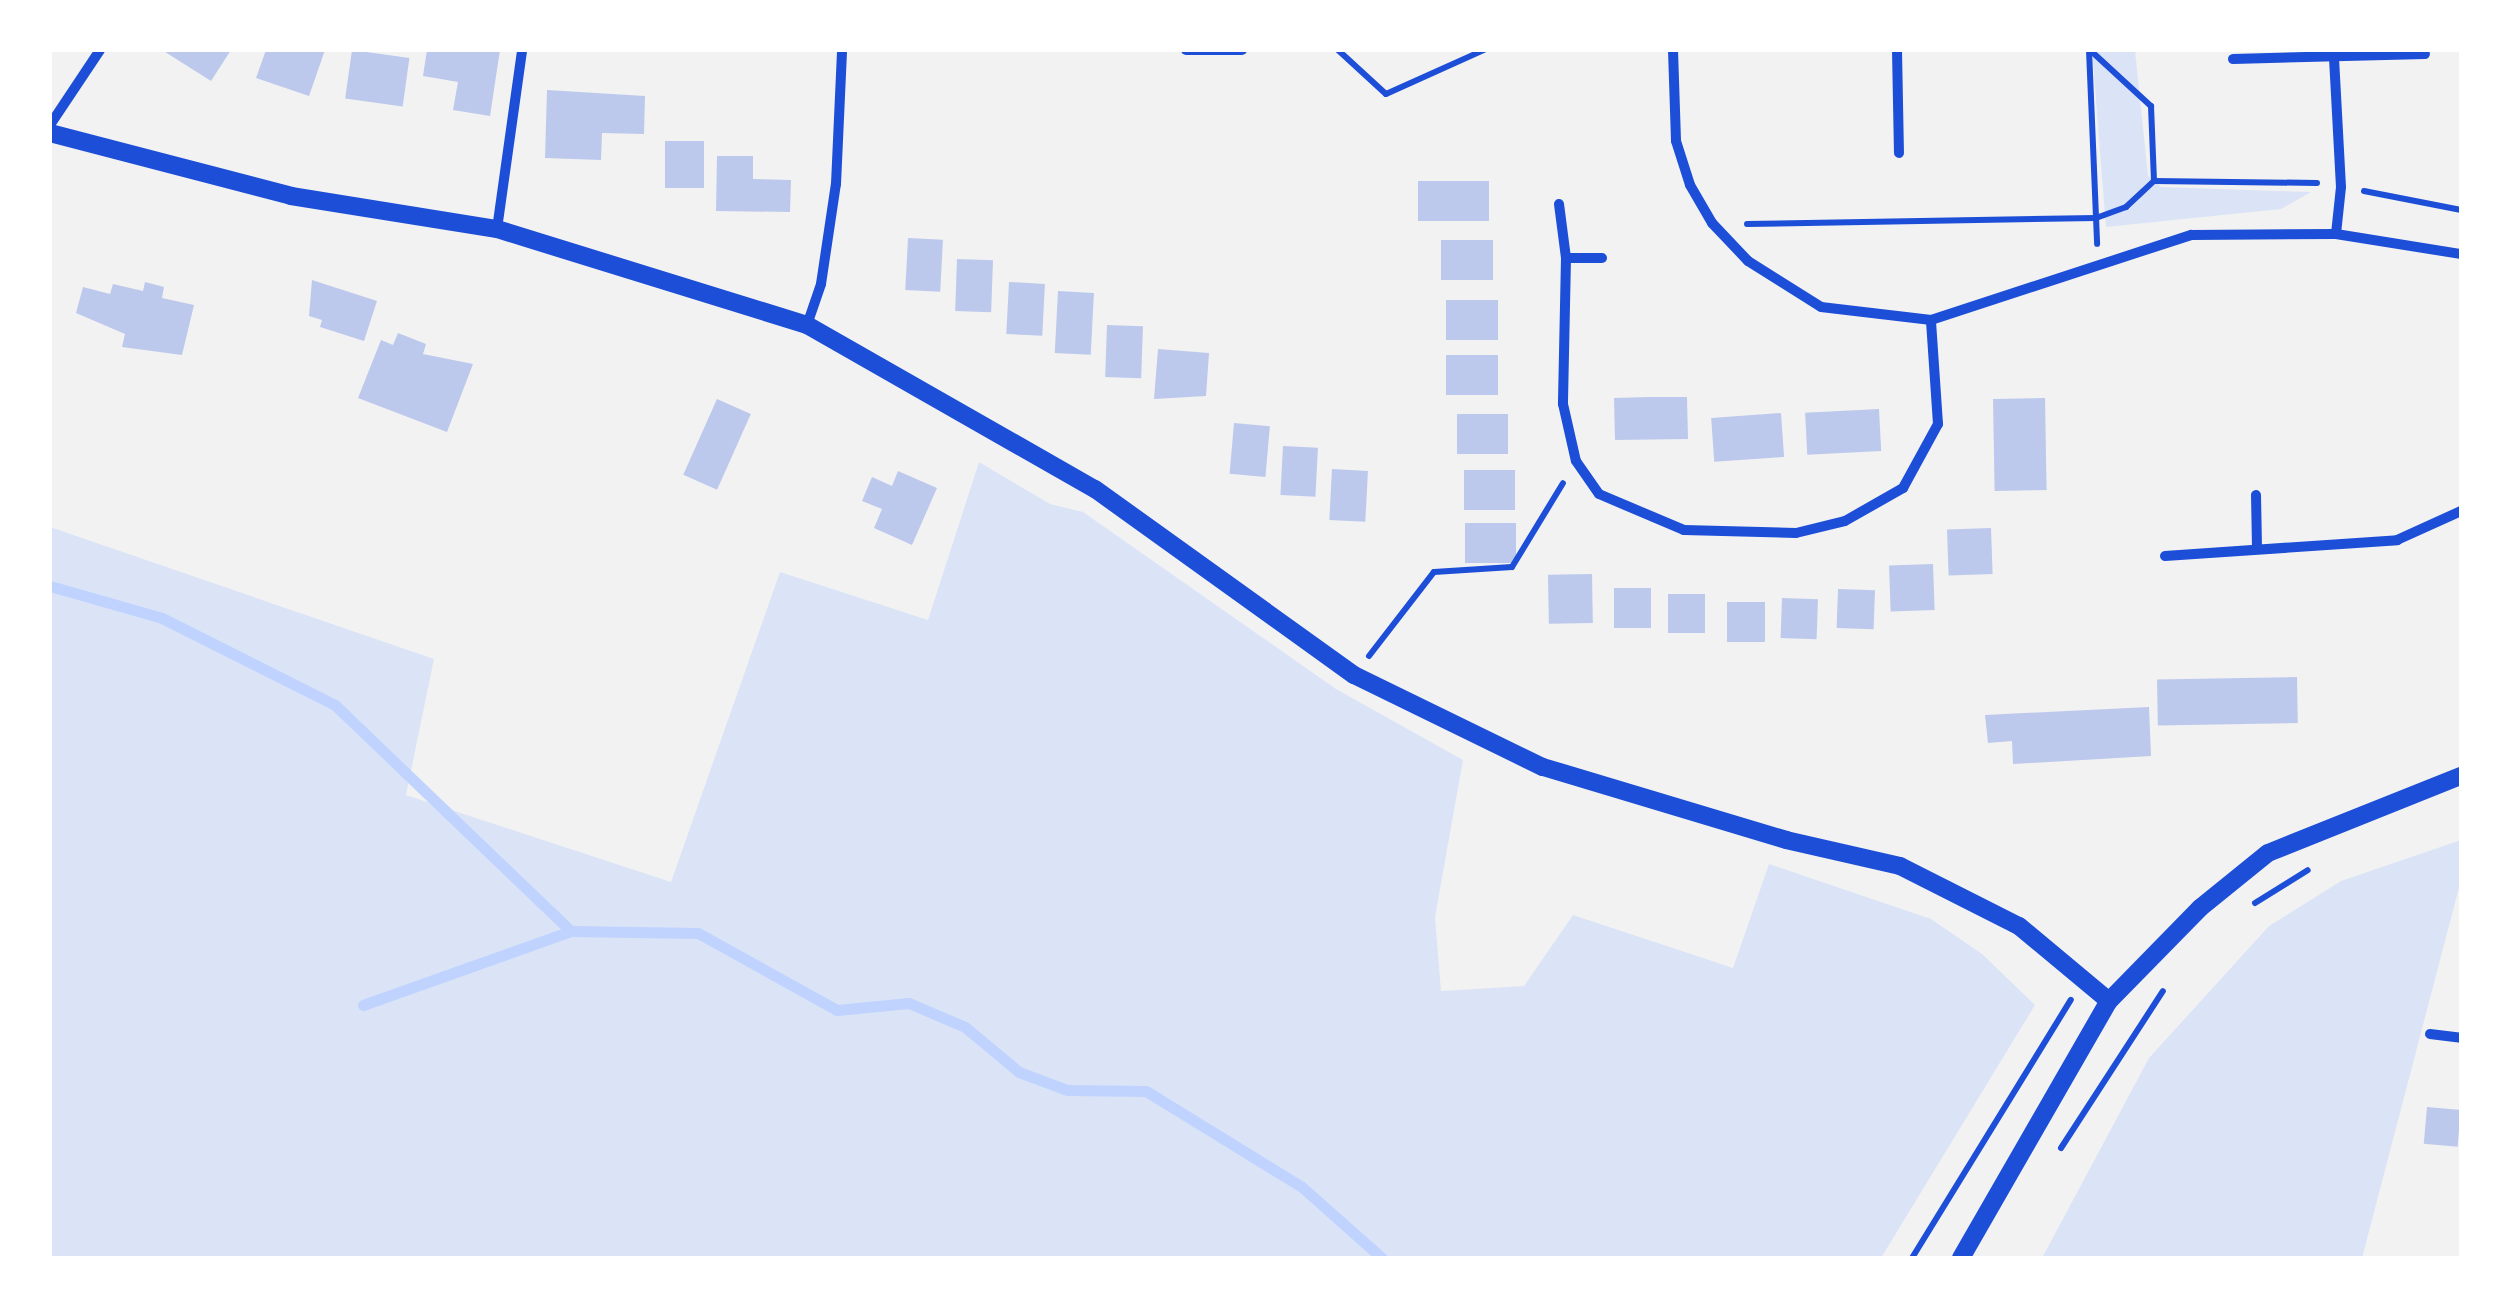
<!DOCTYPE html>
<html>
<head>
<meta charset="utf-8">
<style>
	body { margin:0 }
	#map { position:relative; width:2511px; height:1308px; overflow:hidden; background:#f2f2f2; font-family:Commissioner,sans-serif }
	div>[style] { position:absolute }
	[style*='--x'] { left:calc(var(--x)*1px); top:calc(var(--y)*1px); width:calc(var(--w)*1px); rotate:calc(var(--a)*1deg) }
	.green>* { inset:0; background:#dbe4f7 }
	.stream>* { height:11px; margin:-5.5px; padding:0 5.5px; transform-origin:5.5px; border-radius:5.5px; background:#bfd3fe }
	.building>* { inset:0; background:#bdc9ec; transform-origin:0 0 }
	.path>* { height:6px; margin:-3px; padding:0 3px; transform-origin:3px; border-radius:3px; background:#1d4ed8 }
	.minor>* { height:10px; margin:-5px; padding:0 5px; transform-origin:5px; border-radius:5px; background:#1d4ed8 }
	.tertiary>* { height:18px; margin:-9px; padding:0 9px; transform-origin:9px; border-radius:9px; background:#1d4ed8 }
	span { translate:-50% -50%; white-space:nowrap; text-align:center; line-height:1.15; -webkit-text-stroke:9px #fff; paint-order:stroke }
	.frame { position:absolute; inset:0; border:52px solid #fff; pointer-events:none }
</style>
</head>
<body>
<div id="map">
	<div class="green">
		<i style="clip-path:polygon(2092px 50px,2135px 50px,2148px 176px,2161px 187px,2311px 192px,2281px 209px,2106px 227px)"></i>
		<i style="clip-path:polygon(979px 462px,1050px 504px,1083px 512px,1336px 689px,1463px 760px,1435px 917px,1441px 991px,1524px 986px,1573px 915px,1733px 968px,1769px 864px,1931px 919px,1982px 954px,2035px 1005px,1881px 1258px,50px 1258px,50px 527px,434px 659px,406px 795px,671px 882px,780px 572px,928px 620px)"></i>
		<i style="clip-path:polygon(2461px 840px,2461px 880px,2362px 1258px,2042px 1258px,2149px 1058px,2269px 926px,2341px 881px)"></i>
	</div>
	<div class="stream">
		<i style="--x:50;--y:586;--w:116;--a:15.9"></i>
		<i style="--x:162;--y:618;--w:194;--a:26.7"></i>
		<i style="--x:335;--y:705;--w:327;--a:43.8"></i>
		<i style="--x:571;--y:931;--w:127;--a:0.9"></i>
		<i style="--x:698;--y:933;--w:159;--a:29"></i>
		<i style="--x:837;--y:1010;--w:72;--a:-5.6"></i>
		<i style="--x:909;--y:1003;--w:61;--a:23.2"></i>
		<i style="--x:965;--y:1027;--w:70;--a:39.8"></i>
		<i style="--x:1019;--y:1072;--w:51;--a:20.6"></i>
		<i style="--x:1067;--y:1090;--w:79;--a:0.7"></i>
		<i style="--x:1146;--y:1091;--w:183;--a:31.6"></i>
		<i style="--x:1302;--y:1187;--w:107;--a:41.6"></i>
		<i style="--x:363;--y:1005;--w:221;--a:-19.6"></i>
	</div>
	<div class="building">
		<i style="clip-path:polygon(162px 50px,231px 50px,211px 81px)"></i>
		<i style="clip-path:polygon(266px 50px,325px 50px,309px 96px,256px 78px)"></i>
		<i style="left:352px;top:50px;width:58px;height:49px;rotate:8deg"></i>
		<i style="clip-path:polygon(427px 50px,500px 50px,490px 116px,453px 110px,458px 82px,423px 76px)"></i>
		<i style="clip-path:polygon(547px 90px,645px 96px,644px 134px,602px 133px,601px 160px,545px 158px)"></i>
		<i style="left:665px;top:141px;width:39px;height:47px"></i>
		<i style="clip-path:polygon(717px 156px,753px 156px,753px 179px,791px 180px,790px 212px,716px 211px)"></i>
		<i style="left:1418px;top:181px;width:71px;height:40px"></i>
		<i style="left:908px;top:238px;width:35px;height:52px;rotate:3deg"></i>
		<i style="left:1493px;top:240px;width:40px;height:52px;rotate:90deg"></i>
		<i style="left:957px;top:259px;width:36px;height:52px;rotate:2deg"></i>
		<i style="clip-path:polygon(312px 280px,377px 301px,364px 341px,320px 327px,322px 320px,309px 316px)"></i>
		<i style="clip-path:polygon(145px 282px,164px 287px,162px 298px,194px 305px,182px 355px,122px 347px,125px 334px,76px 313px,83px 287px,110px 294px,113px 284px,143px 291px)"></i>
		<i style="left:1009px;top:282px;width:36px;height:52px;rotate:3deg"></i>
		<i style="left:1058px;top:291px;width:36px;height:62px;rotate:3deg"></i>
		<i style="left:1446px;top:300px;width:52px;height:40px"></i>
		<i style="left:1107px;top:325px;width:36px;height:52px;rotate:2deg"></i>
		<i style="clip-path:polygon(398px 333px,426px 344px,423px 354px,473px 364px,447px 432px,358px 398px,381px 340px,393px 345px)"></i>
		<i style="clip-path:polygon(1158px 349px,1209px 353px,1206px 396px,1154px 399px)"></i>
		<i style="left:1446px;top:355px;width:52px;height:40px"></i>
		<i style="clip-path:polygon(1649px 397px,1687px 397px,1688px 439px,1615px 440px,1614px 398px)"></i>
		<i style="left:2045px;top:398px;width:92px;height:52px;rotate:89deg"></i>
		<i style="left:717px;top:399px;width:37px;height:83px;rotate:24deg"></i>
		<i style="left:1879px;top:409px;width:42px;height:74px;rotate:87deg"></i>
		<i style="left:1781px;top:413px;width:44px;height:70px;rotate:86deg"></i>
		<i style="left:1457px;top:414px;width:51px;height:40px"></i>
		<i style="left:1234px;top:423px;width:36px;height:51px;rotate:5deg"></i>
		<i style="left:1283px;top:446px;width:35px;height:49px;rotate:3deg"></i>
		<i style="left:1332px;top:469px;width:36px;height:51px;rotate:3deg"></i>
		<i style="left:1464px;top:470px;width:51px;height:40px"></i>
		<i style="clip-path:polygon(898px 471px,937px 488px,912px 545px,874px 528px,882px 509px,862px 501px,872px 477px,892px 486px)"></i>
		<i style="left:1465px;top:523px;width:51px;height:40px"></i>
		<i style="left:1991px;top:528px;width:46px;height:44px;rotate:88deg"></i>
		<i style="left:1933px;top:564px;width:46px;height:44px;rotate:88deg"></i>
		<i style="left:1592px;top:574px;width:49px;height:44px;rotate:89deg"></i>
		<i style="left:1614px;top:588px;width:37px;height:40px"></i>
		<i style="left:1838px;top:589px;width:37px;height:39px;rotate:2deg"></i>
		<i style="left:1668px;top:594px;width:37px;height:39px"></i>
		<i style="left:1782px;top:598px;width:36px;height:40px;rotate:2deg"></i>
		<i style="left:1765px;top:602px;width:40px;height:38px;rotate:90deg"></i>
		<i style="left:2297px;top:677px;width:46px;height:140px;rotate:89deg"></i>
		<i style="clip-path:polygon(2149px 707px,2151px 756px,2013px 764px,2012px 741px,1988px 743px,1985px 715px)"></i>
		<i style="left:2427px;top:1107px;width:34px;height:37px;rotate:5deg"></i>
	</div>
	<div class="path">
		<i style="--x:1338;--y:50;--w:65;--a:42.5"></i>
		<i style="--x:1386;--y:94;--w:107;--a:-24.2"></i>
		<i style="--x:2089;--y:50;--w:194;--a:87.6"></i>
		<i style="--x:2090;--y:50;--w:83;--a:42.6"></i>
		<i style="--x:2151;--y:106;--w:75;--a:87.7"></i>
		<i style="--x:2364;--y:191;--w:99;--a:11.1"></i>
		<i style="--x:1747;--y:224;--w:349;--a:-1"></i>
		<i style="--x:2096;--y:218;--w:32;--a:-20"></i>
		<i style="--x:2126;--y:207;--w:38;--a:-43"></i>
		<i style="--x:2154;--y:181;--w:163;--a:0.7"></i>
		<i style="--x:1369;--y:656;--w:106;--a:-52.3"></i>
		<i style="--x:1434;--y:572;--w:78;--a:-3.7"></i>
		<i style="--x:1512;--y:567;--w:98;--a:-58.7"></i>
		<i style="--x:2255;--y:903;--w:62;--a:-31.9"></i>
		<i style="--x:2061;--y:1148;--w:187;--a:-57"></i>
		<i style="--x:1912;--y:1258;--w:303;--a:-58.4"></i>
	</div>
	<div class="minor">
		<i style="--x:1186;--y:50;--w:56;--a:0"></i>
		<i style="--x:1673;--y:50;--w:91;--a:88.1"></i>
		<i style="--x:1676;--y:141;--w:46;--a:72.3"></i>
		<i style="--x:1690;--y:185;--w:44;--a:59.9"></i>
		<i style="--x:1712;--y:223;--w:52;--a:46.5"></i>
		<i style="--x:1748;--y:261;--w:86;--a:32.2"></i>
		<i style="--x:1821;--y:307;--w:111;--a:6.7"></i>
		<i style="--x:1931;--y:320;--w:274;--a:-18.1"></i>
		<i style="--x:2191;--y:235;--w:145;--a:-0.4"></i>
		<i style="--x:2336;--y:234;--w:127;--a:9.1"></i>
		<i style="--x:1897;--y:50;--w:103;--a:88.9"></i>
		<i style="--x:2334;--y:58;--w:129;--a:86.9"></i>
		<i style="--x:2341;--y:187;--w:47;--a:96.1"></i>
		<i style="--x:2233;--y:59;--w:192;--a:-1.5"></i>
		<i style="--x:50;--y:125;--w:90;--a:-56.3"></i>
		<i style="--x:1559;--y:204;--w:54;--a:82.6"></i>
		<i style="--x:1566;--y:258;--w:146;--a:91.2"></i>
		<i style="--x:1563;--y:404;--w:58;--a:77.2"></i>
		<i style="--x:1576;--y:461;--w:40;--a:55.1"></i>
		<i style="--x:1599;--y:494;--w:92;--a:23"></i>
		<i style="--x:1684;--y:530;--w:112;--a:1.5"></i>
		<i style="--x:1796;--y:533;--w:50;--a:-13.8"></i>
		<i style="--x:1845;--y:521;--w:67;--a:-29.6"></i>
		<i style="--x:1903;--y:488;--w:73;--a:-61.3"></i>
		<i style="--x:1938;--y:424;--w:104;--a:-93.9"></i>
		<i style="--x:497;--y:229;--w:181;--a:-82"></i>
		<i style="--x:1566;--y:258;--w:36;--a:0"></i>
		<i style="--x:807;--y:325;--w:43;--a:-71.1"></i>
		<i style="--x:821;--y:284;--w:101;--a:-81.5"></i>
		<i style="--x:836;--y:184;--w:134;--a:-87.4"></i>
		<i style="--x:2256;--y:495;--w:52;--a:88.9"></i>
		<i style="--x:2165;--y:556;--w:233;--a:-3.9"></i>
		<i style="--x:2397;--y:540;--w:70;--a:-24.4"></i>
		<i style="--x:2430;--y:1034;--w:31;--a:7"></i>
	</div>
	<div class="tertiary">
		<i style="--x:50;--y:133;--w:249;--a:14.6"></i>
		<i style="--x:291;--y:196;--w:209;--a:9.1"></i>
		<i style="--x:497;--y:229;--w:325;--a:17.2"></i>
		<i style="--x:807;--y:325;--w:331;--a:29.7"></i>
		<i style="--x:1095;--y:489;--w:319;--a:35.7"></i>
		<i style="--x:1354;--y:675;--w:210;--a:26"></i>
		<i style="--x:1543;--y:767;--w:254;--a:16.7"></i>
		<i style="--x:1786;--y:840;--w:117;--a:12.8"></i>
		<i style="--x:1900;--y:866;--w:133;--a:26.8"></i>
		<i style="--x:2019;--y:926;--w:117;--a:39.8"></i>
		<i style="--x:1961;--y:1258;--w:297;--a:-60.1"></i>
		<i style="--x:2109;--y:1001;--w:130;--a:-45.6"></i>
		<i style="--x:2200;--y:908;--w:87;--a:-39"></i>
		<i style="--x:2268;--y:853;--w:208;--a:-21.8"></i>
	</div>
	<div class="frame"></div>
</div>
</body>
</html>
